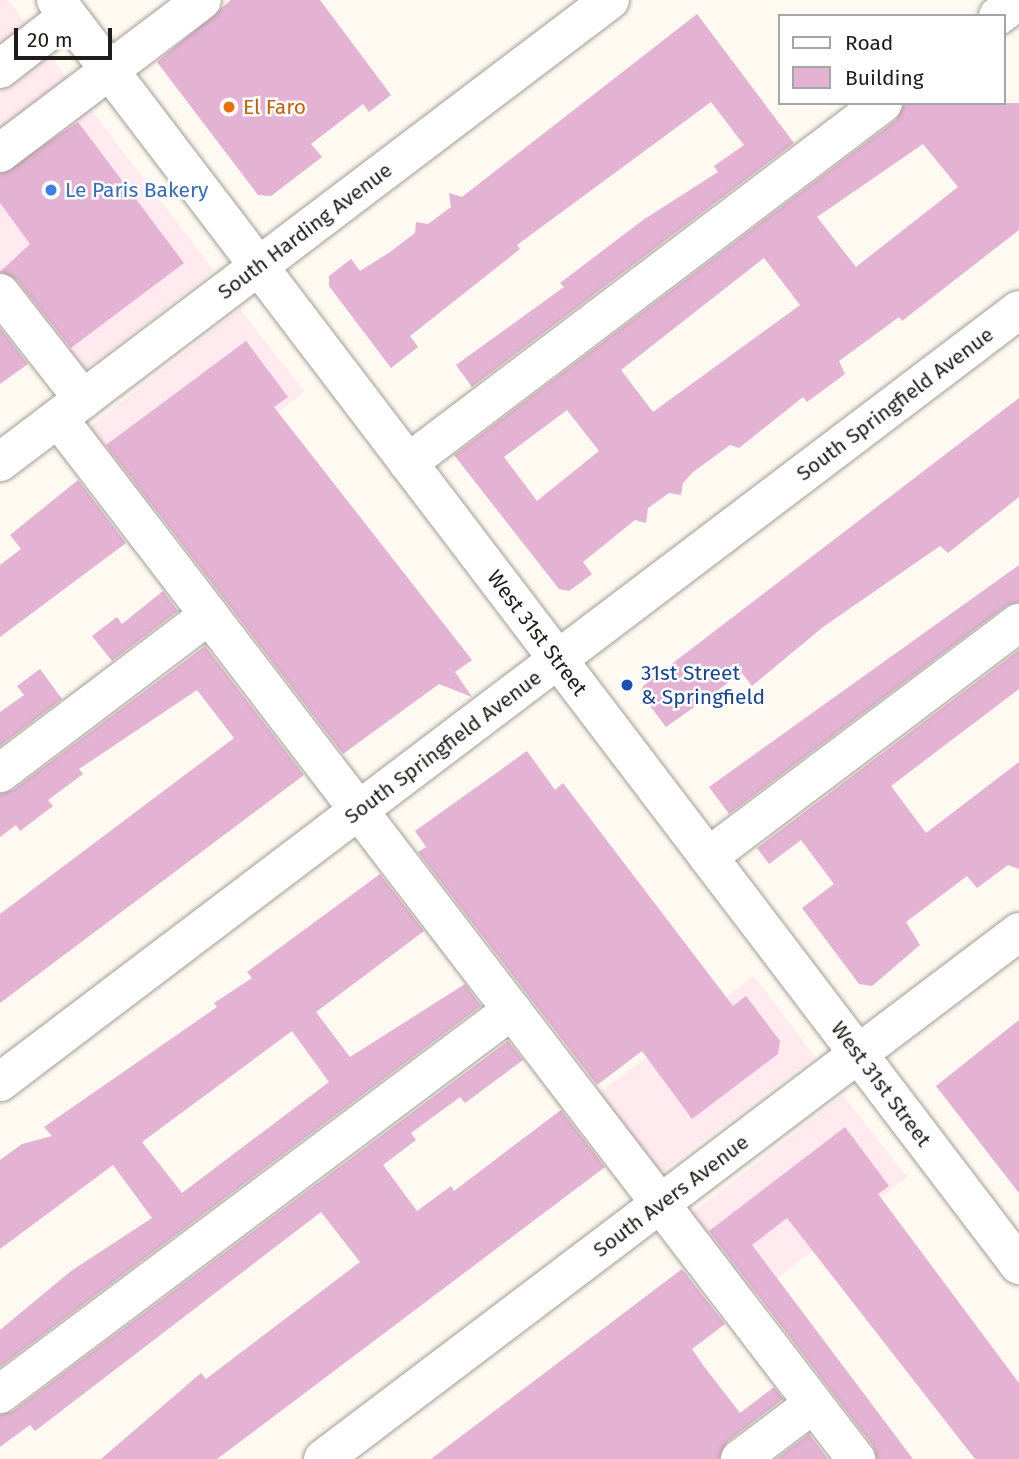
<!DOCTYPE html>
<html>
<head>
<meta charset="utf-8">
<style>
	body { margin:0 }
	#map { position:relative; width:1019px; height:1459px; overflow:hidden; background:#fefaf1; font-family:"Fira Sans",sans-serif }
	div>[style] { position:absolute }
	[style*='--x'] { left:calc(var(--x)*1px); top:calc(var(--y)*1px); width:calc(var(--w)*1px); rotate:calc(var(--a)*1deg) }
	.commercial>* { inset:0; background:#ffeaf0; transform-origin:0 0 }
	.building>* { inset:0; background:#e4b2d2 }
	.roads { filter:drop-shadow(0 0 2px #a29d95) drop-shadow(0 0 2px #a29d95) }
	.minor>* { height:38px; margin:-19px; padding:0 19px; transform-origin:19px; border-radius:19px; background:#fff }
	.major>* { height:38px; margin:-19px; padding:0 19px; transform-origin:19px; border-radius:19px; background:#fff }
	.dots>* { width:19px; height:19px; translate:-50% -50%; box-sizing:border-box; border:4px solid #fff; border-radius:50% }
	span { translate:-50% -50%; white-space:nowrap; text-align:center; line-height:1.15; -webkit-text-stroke:5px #fff; paint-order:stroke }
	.food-label { font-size:21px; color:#c56008 }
	.left { translate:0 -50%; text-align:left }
	.shop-label { font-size:21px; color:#366cbe }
	.street-label { font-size:21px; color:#1f1d1a }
	.transit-label { font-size:21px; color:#164399 }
	.legend { position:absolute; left:778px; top:14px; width:228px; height:91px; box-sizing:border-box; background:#fff; border:2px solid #a5a5a3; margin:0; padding:9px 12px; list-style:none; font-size:21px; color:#1f1d1a }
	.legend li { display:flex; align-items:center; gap:14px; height:35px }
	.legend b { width:35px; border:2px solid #a5a5a3 }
	.scale { position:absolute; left:14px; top:28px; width:98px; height:32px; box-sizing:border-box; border:4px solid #1f1d1a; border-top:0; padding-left:9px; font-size:21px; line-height:24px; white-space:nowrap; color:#1f1d1a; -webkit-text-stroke:5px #fff; paint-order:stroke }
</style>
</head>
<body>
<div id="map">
	<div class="commercial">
		<i style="clip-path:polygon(0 0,8px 0,214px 271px,69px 382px,0 293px)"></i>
		<i style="left:240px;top:309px;width:105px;height:211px;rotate:52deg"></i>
		<i style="left:754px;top:976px;width:101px;height:213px;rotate:53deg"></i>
		<i style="left:843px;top:1095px;width:104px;height:211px;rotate:52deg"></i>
	</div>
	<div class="building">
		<i style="clip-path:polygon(231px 0,320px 0,391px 95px,369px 112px,363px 104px,311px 144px,322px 157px,271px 196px,258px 195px,157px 62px)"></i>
		<i style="clip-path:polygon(697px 14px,794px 143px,472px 387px,456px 365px,564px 287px,560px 283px,643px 220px,718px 172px,714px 166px,744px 145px,711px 102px,517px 245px,520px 249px,410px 336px,418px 347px,391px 368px,329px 286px,329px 276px,351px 259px,360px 271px,390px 252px,415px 233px,416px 222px,428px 224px,451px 207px,449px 193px,462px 197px)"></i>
		<i style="clip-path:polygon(evenodd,904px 103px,1019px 103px,1019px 230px,902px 321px,899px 317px,839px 361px,845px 374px,807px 402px,803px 397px,739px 448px,730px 445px,693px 472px,683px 483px,681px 495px,669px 493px,648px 508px,646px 523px,635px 520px,583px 562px,592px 574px,569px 591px,559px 589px,454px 455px,896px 120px,904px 103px,923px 144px,958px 187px,856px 267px,817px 217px,923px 144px,904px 103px,764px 258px,800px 305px,653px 412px,621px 370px,764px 258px,904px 103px,567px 410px,599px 451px,537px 501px,504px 457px,567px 410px)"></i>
		<i style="clip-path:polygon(78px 122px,184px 263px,71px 348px,17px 280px,0 272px,30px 244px,0 203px,0 174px)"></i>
		<i style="clip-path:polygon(0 328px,28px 364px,0 384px)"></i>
		<i style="clip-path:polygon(246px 341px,288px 397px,274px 407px,472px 660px,455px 672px,472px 697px,439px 684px,343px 754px,106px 445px)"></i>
		<i style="clip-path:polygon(1019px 398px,1019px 497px,948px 553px,940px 546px,823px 627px,752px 686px,742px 673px,666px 727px,641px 694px,643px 686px)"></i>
		<i style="clip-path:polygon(78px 480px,126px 543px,0 637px,0 565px,21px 549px,10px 535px)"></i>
		<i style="clip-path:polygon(1019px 565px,1019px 602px,1006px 606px,729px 814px,709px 787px)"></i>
		<i style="clip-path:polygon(163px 591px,178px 611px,112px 661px,92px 636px,117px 617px,122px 624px)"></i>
		<i style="clip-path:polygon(205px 646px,304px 775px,0 1003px,0 914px,234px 738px,197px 690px,79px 769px,83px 774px,48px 800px,53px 806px,20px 831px,16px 825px,0 837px,0 794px,13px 790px)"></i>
		<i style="clip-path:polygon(1019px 650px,1019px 689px,891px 786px,926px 833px,1019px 762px,1019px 869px,1008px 865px,977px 888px,967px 876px,906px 922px,920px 945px,872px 986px,859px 984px,802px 908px,834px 884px,801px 840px,769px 864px,757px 848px)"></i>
		<i style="clip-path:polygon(40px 669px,62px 699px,0 746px,0 712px,24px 695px,17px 686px)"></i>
		<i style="clip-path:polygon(527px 751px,555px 790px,563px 783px,733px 1006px,746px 996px,780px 1041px,778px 1054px,692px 1119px,642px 1051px,597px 1085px,418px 852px,426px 847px,415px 831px)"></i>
		<i style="clip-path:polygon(evenodd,380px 874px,424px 931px,316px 1012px,350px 1057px,465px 984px,481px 1006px,0 1367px,0 1330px,71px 1271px,152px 1218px,113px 1165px,0 1249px,0 1160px,22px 1144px,52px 1136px,44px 1127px,217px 1007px,214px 1003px,252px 978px,247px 972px,380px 874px,292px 1031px,329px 1082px,182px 1193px,142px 1142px,292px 1031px)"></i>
		<i style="clip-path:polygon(1019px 1020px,1019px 1193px,936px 1086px)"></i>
		<i style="clip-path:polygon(508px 1041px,523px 1060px,465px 1103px,460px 1097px,411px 1133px,416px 1140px,383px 1165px,417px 1211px,451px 1186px,454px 1191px,561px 1110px,605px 1167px,217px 1459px,101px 1459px,201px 1373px,206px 1379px,360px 1262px,321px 1212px,35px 1431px,30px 1425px,0 1447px,0 1415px,13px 1411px)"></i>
		<i style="clip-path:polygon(845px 1127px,889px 1186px,878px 1194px,1019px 1383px,1019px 1459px,975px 1459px,787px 1218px,752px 1245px,913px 1459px,877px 1459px,873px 1446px,709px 1231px)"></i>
		<i style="clip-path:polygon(682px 1269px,725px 1324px,692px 1349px,703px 1365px,740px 1413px,774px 1387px,783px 1399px,727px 1442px,719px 1459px,431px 1459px)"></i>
		<i style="clip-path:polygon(809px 1434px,828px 1459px,776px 1459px)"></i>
	</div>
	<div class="roads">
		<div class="minor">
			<i style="--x:998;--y:16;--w:26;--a:-37"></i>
			<i style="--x:0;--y:69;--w:86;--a:-37.9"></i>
			<i style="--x:0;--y:153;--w:253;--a:-37.1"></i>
			<i style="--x:0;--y:293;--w:135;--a:51.9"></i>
			<i style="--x:58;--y:418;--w:1312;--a:52.53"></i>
			<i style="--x:0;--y:462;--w:765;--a:-37.14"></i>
			<i style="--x:408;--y:463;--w:596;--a:-37.16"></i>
			<i style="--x:0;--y:773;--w:262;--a:-37.1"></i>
			<i style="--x:708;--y:857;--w:389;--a:-37"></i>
			<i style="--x:0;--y:1082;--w:1278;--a:-37.15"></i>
			<i style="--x:0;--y:1394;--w:640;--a:-36.87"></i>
			<i style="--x:323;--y:1459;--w:873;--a:-37.13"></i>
			<i style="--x:740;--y:1459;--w:91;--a:-37"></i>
		</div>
		<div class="major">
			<i style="--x:56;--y:0;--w:1590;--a:52.72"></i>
		</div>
	</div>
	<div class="dots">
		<i style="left:229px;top:107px;background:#e8710a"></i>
		<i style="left:51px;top:190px;background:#3f7fe0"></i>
		<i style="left:627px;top:685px;background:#1a4fb4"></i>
	</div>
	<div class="food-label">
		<span class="left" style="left:243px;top:107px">El Faro</span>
	</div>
	<div class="shop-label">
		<span class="left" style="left:65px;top:190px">Le Paris Bakery</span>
	</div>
	<div class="street-label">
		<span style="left:305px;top:231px;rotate:-37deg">South Harding Avenue</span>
		<span style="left:895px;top:404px;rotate:-37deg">South Springfield Avenue</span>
		<span style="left:537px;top:633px;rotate:53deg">West 31st Street</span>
		<span style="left:443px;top:747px;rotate:-37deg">South Springfield Avenue</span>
		<span style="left:881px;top:1084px;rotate:53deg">West 31st Street</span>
		<span style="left:671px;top:1196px;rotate:-37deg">South Avers Avenue</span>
	</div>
	<div class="transit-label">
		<span class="left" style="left:641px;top:685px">31st Street<br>&amp; Springfield</span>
	</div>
	<ul class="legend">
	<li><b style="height:9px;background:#fff"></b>Road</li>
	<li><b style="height:19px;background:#e4b2d2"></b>Building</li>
	</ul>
	<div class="scale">20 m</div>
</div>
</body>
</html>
